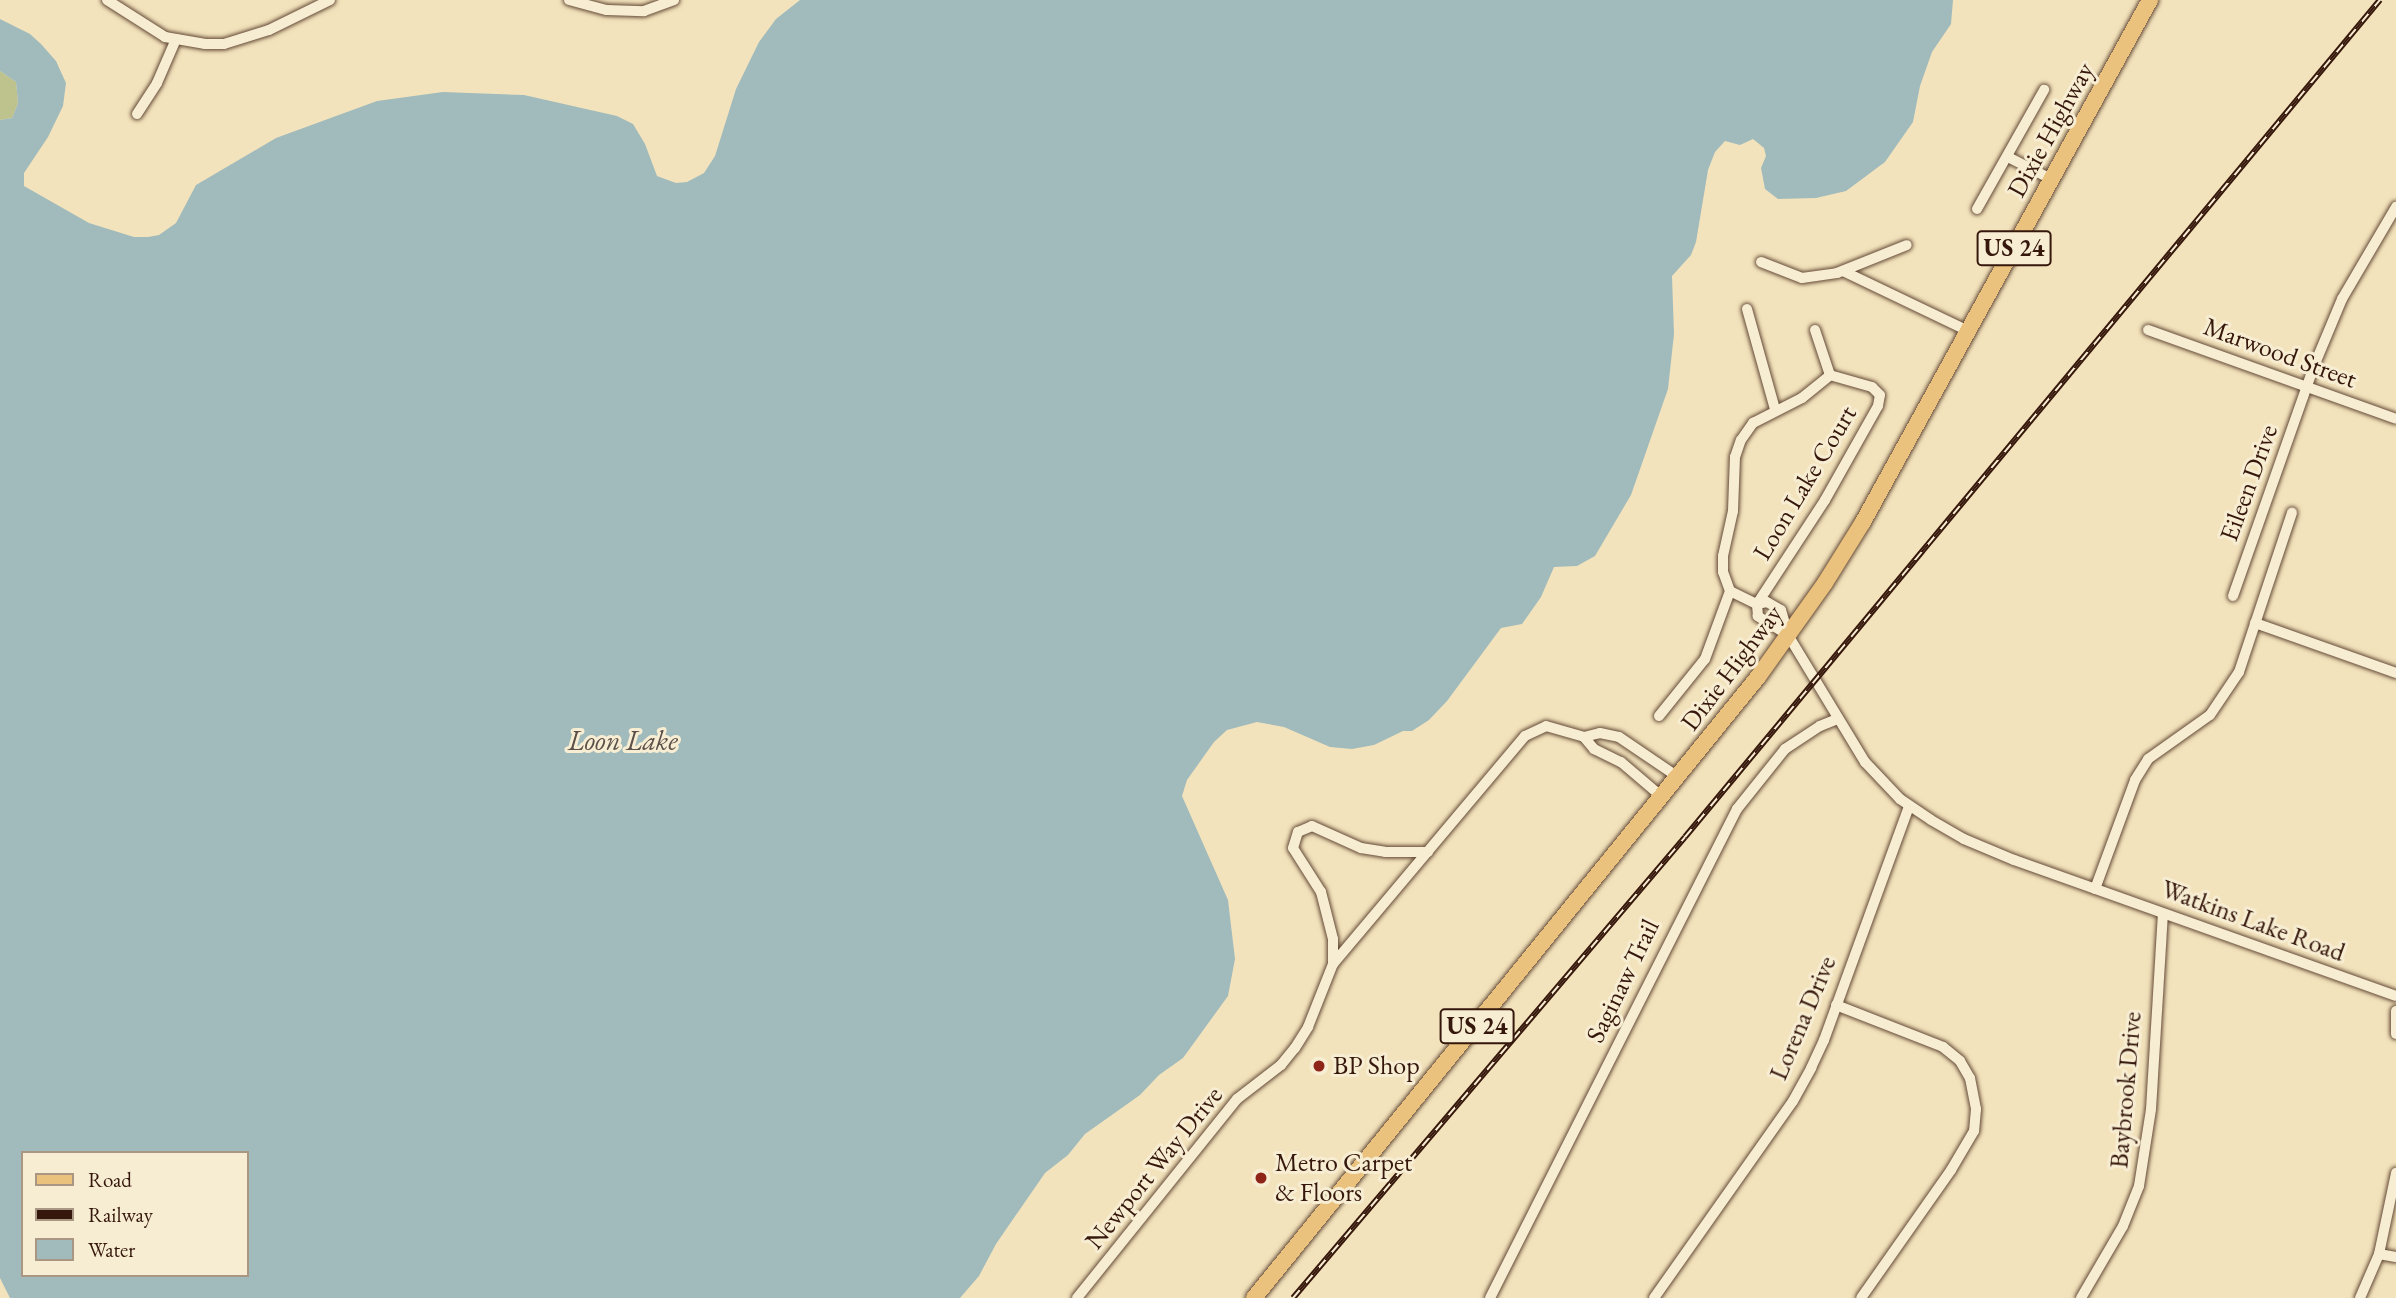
<!DOCTYPE html>
<html>
<head>
<meta charset="utf-8">
<style>
	body { margin:0 }
	#map { position:relative; width:2396px; height:1298px; overflow:hidden; background:#f3e3bc; font-family:"EB Garamond",serif }
	div>[style] { position:absolute }
	[style*='--x'] { left:calc(var(--x)*1px); top:calc(var(--y)*1px); width:calc(var(--w)*1px); rotate:calc(var(--a)*1deg) }
	.green>* { inset:0; background:#bec38e }
	.water>* { inset:0; background:#a1bbbc }
	.roads { filter:drop-shadow(0 0 2px #644a37) drop-shadow(0 0 2px #644a37) }
	.minor>* { height:10px; margin:-5px; padding:0 5px; transform-origin:5px; border-radius:5px; background:#f7edd3 }
	.primary>* { height:16px; margin:-8px; padding:0 8px; transform-origin:8px; border-radius:8px; background:#eac27e }
	.rail>* { height:6px; margin-top:-3px; transform-origin:0; background:repeating-linear-gradient(90deg,#f7edd3 0 10px,#35170b 0 20px); box-sizing:border-box; border-block:2px solid #35170b }
	.dots>* { width:19px; height:19px; translate:-50% -50%; box-sizing:border-box; border:4px solid #f7edd3; border-radius:50% }
	span { translate:-50% -50%; white-space:nowrap; text-align:center; line-height:1.15; -webkit-text-stroke:6px #f7edd3; paint-order:stroke }
	.shield-label span { padding:2px 5px; background:#f7edd3; border:2px solid; border-radius:5px; -webkit-text-stroke-width:0 }
	.shield-label { font-size:24px; color:#35170b; font-weight:700 }
	.street-label { font-size:26px; color:#35170b }
	.poi-label { font-size:26px; color:#35170b }
	.left { translate:0 -50%; text-align:left }
	.water-label { font-size:28px; color:#5b5049; font-style:italic }
	.legend { position:absolute; left:21px; top:1151px; width:228px; height:126px; box-sizing:border-box; background:#f7edd3; border:2px solid #a99783; margin:0; padding:9px 12px; list-style:none; font-size:21px; color:#35170b }
	.legend li { display:flex; align-items:center; gap:14px; height:35px }
	.legend b { width:35px; border:2px solid #a99783 }
</style>
</head>
<body>
<div id="map">
	<div class="green">
		<i style="clip-path:polygon(0 71px,16px 82px,18px 103px,12px 118px,0 120px)"></i>
	</div>
	<div class="water">
		<i style="clip-path:polygon(evenodd,800px 0,1953px 0,1951px 24px,1932px 52px,1920px 86px,1913px 122px,1885px 162px,1846px 191px,1816px 198px,1778px 199px,1765px 189px,1761px 168px,1766px 156px,1764px 148px,1753px 139px,1740px 145px,1725px 141px,1715px 152px,1708px 170px,1696px 242px,1691px 255px,1672px 276px,1674px 334px,1668px 389px,1631px 495px,1595px 556px,1577px 566px,1554px 567px,1541px 597px,1522px 624px,1501px 628px,1447px 701px,1429px 720px,1412px 731px,1403px 731px,1374px 745px,1352px 749px,1330px 747px,1284px 727px,1257px 722px,1227px 730px,1214px 742px,1187px 780px,1182px 796px,1228px 900px,1235px 959px,1228px 996px,1183px 1058px,1159px 1075px,1140px 1095px,1085px 1134px,1068px 1155px,1045px 1173px,996px 1244px,979px 1276px,960px 1298px,10px 1298px,0 1278px,0 120px,12px 118px,18px 103px,16px 82px,0 71px,0 19px,30px 34px,41px 44px,56px 61px,66px 83px,63px 106px,48px 137px,24px 173px,24px 186px,89px 223px,134px 237px,148px 237px,159px 235px,176px 223px,196px 185px,276px 138px,377px 101px,443px 92px,524px 95px,617px 116px,633px 124px,645px 144px,657px 176px,676px 183px,687px 182px,704px 173px,715px 156px,736px 89px,759px 42px,776px 19px,800px 0,23px 1153px,247px 1153px,247px 1275px,23px 1275px,23px 1153px)"></i>
	</div>
	<div class="roads">
		<div class="minor">
			<i style="--x:107;--y:0;--w:69;--a:32.5"></i>
			<i style="--x:165;--y:37;--w:41;--a:9.9"></i>
			<i style="--x:205;--y:44;--w:19;--a:0"></i>
			<i style="--x:224;--y:44;--w:47;--a:-17.3"></i>
			<i style="--x:269;--y:30;--w:68;--a:-26.2"></i>
			<i style="--x:569;--y:0;--w:39;--a:15"></i>
			<i style="--x:607;--y:10;--w:37;--a:2"></i>
			<i style="--x:644;--y:11;--w:32;--a:-20"></i>
			<i style="--x:137;--y:114;--w:37;--a:-57"></i>
			<i style="--x:157;--y:83;--w:48;--a:-66.6"></i>
			<i style="--x:2008;--y:157;--w:48;--a:27.1"></i>
			<i style="--x:1977;--y:209;--w:137;--a:-60.6"></i>
			<i style="--x:1761;--y:262;--w:44;--a:21.3"></i>
			<i style="--x:1802;--y:278;--w:35;--a:-8"></i>
			<i style="--x:1837;--y:273;--w:75;--a:-21.8"></i>
			<i style="--x:1843;--y:271;--w:139;--a:25.6"></i>
			<i style="--x:1747;--y:309;--w:104;--a:74.4"></i>
			<i style="--x:1815;--y:330;--w:47;--a:71.6"></i>
			<i style="--x:2148;--y:330;--w:263;--a:19.7"></i>
			<i style="--x:1730;--y:591;--w:30;--a:26"></i>
			<i style="--x:1757;--y:604;--w:124;--a:-56.8"></i>
			<i style="--x:1825;--y:500;--w:108;--a:-60.6"></i>
			<i style="--x:1878;--y:406;--w:11;--a:-80"></i>
			<i style="--x:1880;--y:395;--w:11;--a:-135"></i>
			<i style="--x:1872;--y:387;--w:44;--a:-164.1"></i>
			<i style="--x:2233;--y:596;--w:244;--a:-70.6"></i>
			<i style="--x:2314;--y:366;--w:73;--a:-67.3"></i>
			<i style="--x:2342;--y:299;--w:107;--a:-59.6"></i>
			<i style="--x:2255;--y:623;--w:150;--a:19.5"></i>
			<i style="--x:1788;--y:635;--w:36;--a:-148"></i>
			<i style="--x:1758;--y:616;--w:12;--a:-95"></i>
			<i style="--x:1757;--y:604;--w:10;--a:-11"></i>
			<i style="--x:1767;--y:602;--w:16;--a:30"></i>
			<i style="--x:1781;--y:610;--w:26;--a:74"></i>
			<i style="--x:1788;--y:635;--w:149;--a:58.8"></i>
			<i style="--x:1865;--y:762;--w:51;--a:46.6"></i>
			<i style="--x:1900;--y:799;--w:37;--a:34"></i>
			<i style="--x:1931;--y:820;--w:38;--a:30"></i>
			<i style="--x:1964;--y:839;--w:54;--a:22.8"></i>
			<i style="--x:2014;--y:860;--w:405;--a:19.6"></i>
			<i style="--x:1659;--y:716;--w:73;--a:-51.1"></i>
			<i style="--x:1705;--y:659;--w:72;--a:-69.8"></i>
			<i style="--x:1730;--y:591;--w:20;--a:-110"></i>
			<i style="--x:1723;--y:572;--w:16;--a:-90"></i>
			<i style="--x:1723;--y:556;--w:46;--a:-77.5"></i>
			<i style="--x:1733;--y:511;--w:54;--a:-87.9"></i>
			<i style="--x:1735;--y:457;--w:18;--a:-71"></i>
			<i style="--x:1741;--y:440;--w:21;--a:-55"></i>
			<i style="--x:1753;--y:423;--w:55;--a:-27"></i>
			<i style="--x:1802;--y:398;--w:36;--a:-39"></i>
			<i style="--x:1584;--y:737;--w:16;--a:-14"></i>
			<i style="--x:1600;--y:733;--w:19;--a:12"></i>
			<i style="--x:1619;--y:737;--w:71;--a:34.1"></i>
			<i style="--x:2095;--y:889;--w:116;--a:-69.8"></i>
			<i style="--x:2135;--y:780;--w:25;--a:-58"></i>
			<i style="--x:2148;--y:759;--w:76;--a:-35.4"></i>
			<i style="--x:2210;--y:715;--w:52;--a:-56"></i>
			<i style="--x:2239;--y:672;--w:168;--a:-71.6"></i>
			<i style="--x:1333;--y:964;--w:25;--a:-90"></i>
			<i style="--x:1333;--y:939;--w:49;--a:-104.3"></i>
			<i style="--x:1321;--y:892;--w:52;--a:-122.5"></i>
			<i style="--x:1293;--y:848;--w:17;--a:-73"></i>
			<i style="--x:1298;--y:832;--w:15;--a:-23"></i>
			<i style="--x:1312;--y:826;--w:54;--a:24.2"></i>
			<i style="--x:1361;--y:848;--w:24;--a:9"></i>
			<i style="--x:1385;--y:852;--w:43;--a:0"></i>
			<i style="--x:1836;--y:1005;--w:115;--a:21.4"></i>
			<i style="--x:1943;--y:1047;--w:22;--a:39"></i>
			<i style="--x:1960;--y:1061;--w:20;--a:60"></i>
			<i style="--x:1970;--y:1078;--w:32;--a:79"></i>
			<i style="--x:1976;--y:1109;--w:22;--a:95"></i>
			<i style="--x:1974;--y:1131;--w:45;--a:120.5"></i>
			<i style="--x:1951;--y:1170;--w:156;--a:125.1"></i>
			<i style="--x:2396;--y:1011;--w:23;--a:90"></i>
			<i style="--x:2379;--y:1254;--w:17;--a:10"></i>
			<i style="--x:1077;--y:1298;--w:255;--a:-51.2"></i>
			<i style="--x:1237;--y:1099;--w:56;--a:-37.7"></i>
			<i style="--x:1281;--y:1065;--w:22;--a:-51"></i>
			<i style="--x:1295;--y:1048;--w:25;--a:-58"></i>
			<i style="--x:1308;--y:1027;--w:68;--a:-68.4"></i>
			<i style="--x:1333;--y:964;--w:298;--a:-49.9"></i>
			<i style="--x:1525;--y:736;--w:23;--a:-25"></i>
			<i style="--x:1546;--y:726;--w:40;--a:16"></i>
			<i style="--x:1584;--y:737;--w:16;--a:50"></i>
			<i style="--x:1594;--y:749;--w:30;--a:26"></i>
			<i style="--x:1621;--y:762;--w:52;--a:40.4"></i>
			<i style="--x:1490;--y:1298;--w:548;--a:-63.2"></i>
			<i style="--x:1737;--y:809;--w:77;--a:-51.3"></i>
			<i style="--x:1785;--y:749;--w:42;--a:-33.3"></i>
			<i style="--x:1820;--y:726;--w:18;--a:-22"></i>
			<i style="--x:1654;--y:1298;--w:241;--a:-54.8"></i>
			<i style="--x:1793;--y:1101;--w:38;--a:-61"></i>
			<i style="--x:1811;--y:1068;--w:31;--a:-65"></i>
			<i style="--x:1824;--y:1040;--w:249;--a:-70"></i>
			<i style="--x:2081;--y:1298;--w:83;--a:-59.7"></i>
			<i style="--x:2123;--y:1226;--w:43;--a:-68.2"></i>
			<i style="--x:2139;--y:1186;--w:78;--a:-81.1"></i>
			<i style="--x:2151;--y:1109;--w:195;--a:-86.5"></i>
			<i style="--x:2360;--y:1298;--w:48;--a:-66.6"></i>
			<i style="--x:2379;--y:1254;--w:83;--a:-78.1"></i>
		</div>
		<div class="primary">
			<i style="--x:1254;--y:1298;--w:800;--a:-50.94"></i>
			<i style="--x:1758;--y:677;--w:115;--a:-54.5"></i>
			<i style="--x:1825;--y:583;--w:72;--a:-58.1"></i>
			<i style="--x:1863;--y:522;--w:596;--a:-61.2"></i>
		</div>
	</div>
	<div class="rail">
		<i style="--x:1293;--y:1298;--w:605;--a:-49.62"></i>
		<i style="--x:1685;--y:837;--w:1088;--a:-50.3"></i>
	</div>
	<div class="dots">
		<i style="left:1319px;top:1066px;background:#8f2418"></i>
		<i style="left:1261px;top:1178px;background:#8f2418"></i>
	</div>
	<div class="shield-label">
		<span style="left:2014px;top:248px">US 24</span>
		<span style="left:1477px;top:1026px">US 24</span>
	</div>
	<div class="street-label">
		<span style="left:2051px;top:130px;rotate:-61deg">Dixie Highway</span>
		<span style="left:2280px;top:353px;rotate:20deg">Marwood Street</span>
		<span style="left:1805px;top:483px;rotate:-59deg">Loon Lake Court</span>
		<span style="left:2249px;top:483px;rotate:-70deg">Eileen Drive</span>
		<span style="left:1732px;top:668px;rotate:-53deg">Dixie Highway</span>
		<span style="left:2253px;top:921px;rotate:20deg">Watkins Lake Road</span>
		<span style="left:1623px;top:981px;rotate:-64deg">Saginaw Trail</span>
		<span style="left:1803px;top:1018px;rotate:-67deg">Lorena Drive</span>
		<span style="left:2126px;top:1090px;rotate:-85deg">Baybrook Drive</span>
		<span style="left:1154px;top:1168px;rotate:-51deg">Newport Way Drive</span>
	</div>
	<div class="poi-label">
		<span class="left" style="left:1333px;top:1066px">BP Shop</span>
		<span class="left" style="left:1275px;top:1178px">Metro Carpet<br>&amp; Floors</span>
	</div>
	<div class="water-label">
		<span style="left:623px;top:740px">Loon Lake</span>
	</div>
	<ul class="legend">
	<li><b style="height:9px;background:#eac27e"></b>Road</li>
	<li><b style="height:9px;background:#35170b"></b>Railway</li>
	<li><b style="height:19px;background:#a1bbbc"></b>Water</li>
	</ul>
</div>
</body>
</html>
